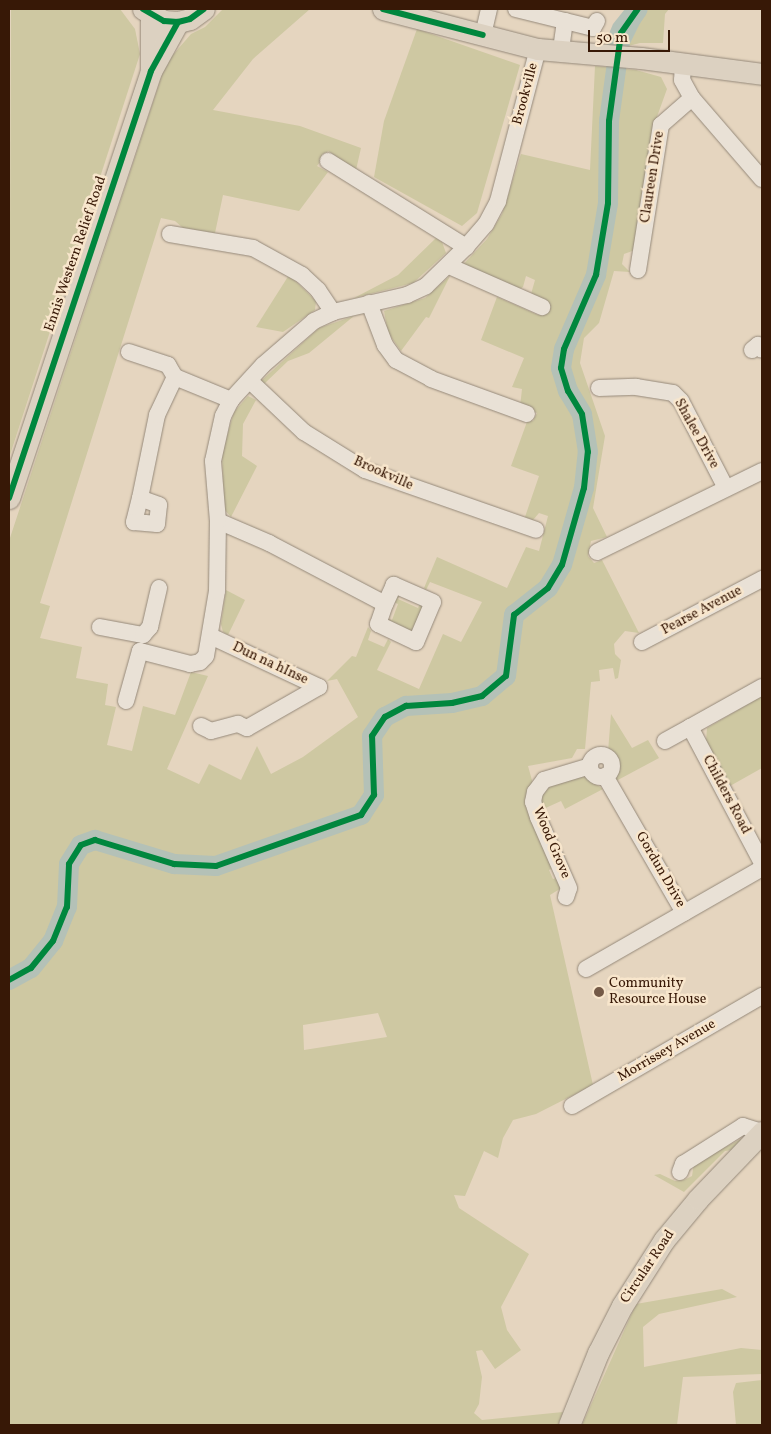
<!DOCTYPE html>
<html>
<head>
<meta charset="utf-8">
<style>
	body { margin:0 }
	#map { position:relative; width:771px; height:1434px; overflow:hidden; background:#e5d5bf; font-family:Vollkorn,serif }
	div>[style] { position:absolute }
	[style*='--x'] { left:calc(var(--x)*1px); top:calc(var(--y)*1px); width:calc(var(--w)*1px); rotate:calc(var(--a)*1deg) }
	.green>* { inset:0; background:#cec8a2 }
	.water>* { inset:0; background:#b4c1b7 }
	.river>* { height:20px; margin:-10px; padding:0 10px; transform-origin:10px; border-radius:10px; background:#b4c1b7 }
	.roads { filter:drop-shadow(0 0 1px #95897a) drop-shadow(0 0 1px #95897a) }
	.minor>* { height:16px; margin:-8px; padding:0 8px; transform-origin:8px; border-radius:8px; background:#e9e1d6 }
	.minor>.ring { margin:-8px; padding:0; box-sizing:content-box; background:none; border:16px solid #e9e1d6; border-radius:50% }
	.major>* { height:21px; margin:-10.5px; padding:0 10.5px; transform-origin:10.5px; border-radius:10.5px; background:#dcd1c1 }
	.cycleway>* { height:6px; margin:-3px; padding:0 3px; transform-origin:3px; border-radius:3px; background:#00873e }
	.dots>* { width:14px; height:14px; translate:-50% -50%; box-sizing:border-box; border:2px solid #f8e6cc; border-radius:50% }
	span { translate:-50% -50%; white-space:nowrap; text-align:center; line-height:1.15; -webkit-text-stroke:5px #f8e6cc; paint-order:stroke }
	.street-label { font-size:14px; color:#371806 }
	.poi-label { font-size:14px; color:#371806 }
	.left { translate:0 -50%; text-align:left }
	.frame { position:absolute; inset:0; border:10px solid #371806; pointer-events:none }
	.scale { position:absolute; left:588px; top:30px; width:82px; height:22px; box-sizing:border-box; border:2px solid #371806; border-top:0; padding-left:6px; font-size:15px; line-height:18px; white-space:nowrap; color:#371806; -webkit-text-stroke:4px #f8e6cc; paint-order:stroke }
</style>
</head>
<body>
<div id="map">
	<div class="green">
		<i style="clip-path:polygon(11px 9px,120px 9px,135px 29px,140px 54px,9px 458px)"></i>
		<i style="clip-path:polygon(evenodd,310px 9px,253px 59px,213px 110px,300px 126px,361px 148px,356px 170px,328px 151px,317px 166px,328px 172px,299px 211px,223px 195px,215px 233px,183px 228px,175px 221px,161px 218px,40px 603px,50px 606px,40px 638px,82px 647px,76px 678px,108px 684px,105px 705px,116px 707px,107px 745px,132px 751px,143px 706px,175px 715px,191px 672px,208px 676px,167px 769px,199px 784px,209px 764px,241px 780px,257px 746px,271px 774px,303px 757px,358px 717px,337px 679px,327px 681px,352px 656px,356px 657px,368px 627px,371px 631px,368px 640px,384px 647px,388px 639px,391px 642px,377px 670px,419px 689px,443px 634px,461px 642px,482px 602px,430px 582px,426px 590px,424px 588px,437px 557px,507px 588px,526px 547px,539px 551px,548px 516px,539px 513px,533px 520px,525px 517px,539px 476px,511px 466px,528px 419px,533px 421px,537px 413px,520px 407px,522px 389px,512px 387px,524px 358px,481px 340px,497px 297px,538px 315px,540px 312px,531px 294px,535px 280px,526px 276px,523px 287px,518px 290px,461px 267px,487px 239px,502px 214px,521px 154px,590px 170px,595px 66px,636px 70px,661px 77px,667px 89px,654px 125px,635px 250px,624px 254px,622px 264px,630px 272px,614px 271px,599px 323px,584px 338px,580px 363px,605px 436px,593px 508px,607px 537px,591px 541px,588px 556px,594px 563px,602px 560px,639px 633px,625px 631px,614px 644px,615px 654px,621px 660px,618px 678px,615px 679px,613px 668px,599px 670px,600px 681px,591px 682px,585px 749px,577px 749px,572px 758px,528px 766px,556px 866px,549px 870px,553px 879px,561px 877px,563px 887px,550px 895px,593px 1085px,536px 1114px,513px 1120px,503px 1138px,498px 1158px,484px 1151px,465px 1196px,454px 1195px,459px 1208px,529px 1254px,501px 1307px,507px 1330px,521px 1350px,495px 1369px,482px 1350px,476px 1351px,482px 1377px,479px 1404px,474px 1413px,482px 1420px,563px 1412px,558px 1425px,9px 1425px,9px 541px,166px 63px,191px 34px,205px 27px,222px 10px,310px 9px,378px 1013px,387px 1037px,304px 1050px,303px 1025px,378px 1013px)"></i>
		<i style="clip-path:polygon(647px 9px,669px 9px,665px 14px,663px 43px,640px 43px,628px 46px)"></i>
		<i style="clip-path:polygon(417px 29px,520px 65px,477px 213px,462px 226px,374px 177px,384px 121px)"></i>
		<i style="clip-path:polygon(436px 238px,442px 242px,446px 253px,413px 283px,354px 298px,398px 275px)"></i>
		<i style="clip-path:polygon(289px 275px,316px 301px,315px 310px,283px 332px,256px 327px)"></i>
		<i style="clip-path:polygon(450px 276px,429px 318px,426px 317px,401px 351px,388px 333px,384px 311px,425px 298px)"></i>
		<i style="clip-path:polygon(354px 316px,309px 353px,288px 361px,264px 384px,261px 381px,319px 328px)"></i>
		<i style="clip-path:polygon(248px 396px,256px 400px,243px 424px,242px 456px,257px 466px,231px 517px,224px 509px,222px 453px,234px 412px)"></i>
		<i style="clip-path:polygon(226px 590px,245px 600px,228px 635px,223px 632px,221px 624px)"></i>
		<i style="clip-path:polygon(401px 592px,398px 599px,418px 608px,421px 601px,425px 602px,413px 633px,384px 621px,384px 617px,392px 620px,398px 604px,391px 601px)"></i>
		<i style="clip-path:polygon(762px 696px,762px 768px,730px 786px,706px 742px,707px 728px)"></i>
		<i style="clip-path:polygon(611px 714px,632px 748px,648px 740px,659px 758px,616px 781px,619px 763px,608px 752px)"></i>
		<i style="clip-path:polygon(583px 775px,603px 789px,565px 809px,561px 801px,539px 811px,543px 788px)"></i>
		<i style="clip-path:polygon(747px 1136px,732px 1150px,725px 1151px,684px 1192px,654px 1175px,660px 1174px,675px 1181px,684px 1180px,692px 1176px,694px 1163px)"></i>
		<i style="clip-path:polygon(722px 1289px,737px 1297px,659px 1314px,643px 1327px,644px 1367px,741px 1348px,762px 1350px,762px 1374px,683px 1377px,677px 1425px,582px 1425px,636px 1304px)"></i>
		<i style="clip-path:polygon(762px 1380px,762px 1425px,736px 1425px,733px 1392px,736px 1383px)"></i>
	</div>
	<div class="water">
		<i style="clip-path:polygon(625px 9px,647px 9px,615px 74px,606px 41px,613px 24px)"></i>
	</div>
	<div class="river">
		<i style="--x:9;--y:980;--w:25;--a:-29"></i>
		<i style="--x:31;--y:968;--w:35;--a:-51"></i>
		<i style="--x:53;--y:941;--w:37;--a:-68"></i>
		<i style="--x:67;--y:907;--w:43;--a:-87.3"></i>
		<i style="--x:69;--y:864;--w:22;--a:-58"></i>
		<i style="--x:81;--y:845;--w:15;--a:-20"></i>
		<i style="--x:95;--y:840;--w:83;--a:16.9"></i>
		<i style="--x:174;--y:864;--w:42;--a:2.7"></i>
		<i style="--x:216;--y:866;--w:154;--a:-19.4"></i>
		<i style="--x:361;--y:815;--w:24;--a:-57"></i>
		<i style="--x:374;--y:795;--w:59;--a:-91.9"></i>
		<i style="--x:372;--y:736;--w:23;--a:-56"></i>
		<i style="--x:385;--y:717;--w:24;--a:-28"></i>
		<i style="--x:406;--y:706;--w:46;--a:-3.7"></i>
		<i style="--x:452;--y:703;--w:31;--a:-13"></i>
		<i style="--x:482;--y:696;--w:31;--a:-40"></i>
		<i style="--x:506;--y:676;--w:62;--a:-82.5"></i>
		<i style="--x:514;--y:615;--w:43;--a:-38.5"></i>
		<i style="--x:548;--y:588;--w:27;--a:-59"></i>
		<i style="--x:562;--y:565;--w:80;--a:-74.1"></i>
		<i style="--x:584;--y:488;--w:36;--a:-84"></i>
		<i style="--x:588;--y:452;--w:38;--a:-99"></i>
		<i style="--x:582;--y:414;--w:27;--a:-121"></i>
		<i style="--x:568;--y:391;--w:24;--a:-107"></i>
		<i style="--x:561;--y:368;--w:19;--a:-81"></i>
		<i style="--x:564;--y:349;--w:81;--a:-66.6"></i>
		<i style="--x:596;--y:275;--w:73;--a:-80.5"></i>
		<i style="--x:608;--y:203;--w:82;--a:-89.3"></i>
		<i style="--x:609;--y:121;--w:89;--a:-82.2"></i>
		<i style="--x:621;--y:33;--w:29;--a:-55"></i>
	</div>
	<div class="roads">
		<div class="minor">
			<i style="--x:516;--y:9;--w:50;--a:13.8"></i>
			<i style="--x:565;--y:21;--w:30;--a:98"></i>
			<i style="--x:565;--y:21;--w:29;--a:14"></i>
			<i style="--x:593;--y:28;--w:8;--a:-60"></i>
			<i style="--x:483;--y:35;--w:27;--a:-77"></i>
			<i style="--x:683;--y:63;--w:17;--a:93"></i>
			<i style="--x:682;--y:80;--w:21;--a:61"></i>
			<i style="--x:692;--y:98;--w:107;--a:49.2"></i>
			<i style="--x:328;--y:161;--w:163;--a:31.9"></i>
			<i style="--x:170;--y:234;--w:84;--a:9.6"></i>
			<i style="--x:253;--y:248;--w:56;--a:28.9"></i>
			<i style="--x:302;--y:275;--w:22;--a:43"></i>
			<i style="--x:318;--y:290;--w:27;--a:56"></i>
			<i style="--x:449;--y:266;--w:102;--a:23.8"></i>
			<i style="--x:638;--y:270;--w:147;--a:-81"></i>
			<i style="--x:661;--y:125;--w:41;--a:-41.1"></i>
			<i style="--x:369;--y:303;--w:45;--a:69.1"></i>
			<i style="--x:385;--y:345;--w:19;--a:54"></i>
			<i style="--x:396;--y:360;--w:40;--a:28"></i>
			<i style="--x:431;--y:379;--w:102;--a:20"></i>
			<i style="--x:752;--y:350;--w:8;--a:-40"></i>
			<i style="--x:758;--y:345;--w:6;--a:51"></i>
			<i style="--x:129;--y:352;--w:41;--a:18.4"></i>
			<i style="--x:168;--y:365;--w:14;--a:60"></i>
			<i style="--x:250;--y:381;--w:74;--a:43.4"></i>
			<i style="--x:304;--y:432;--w:72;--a:31.9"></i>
			<i style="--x:365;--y:470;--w:181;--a:19.3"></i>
			<i style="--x:599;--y:388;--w:37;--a:-2"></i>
			<i style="--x:636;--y:387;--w:37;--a:9"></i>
			<i style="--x:673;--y:393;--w:11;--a:45"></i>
			<i style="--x:681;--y:401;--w:98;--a:62.7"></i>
			<i style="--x:140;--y:498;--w:25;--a:104"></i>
			<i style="--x:134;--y:522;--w:23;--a:5"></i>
			<i style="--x:157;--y:524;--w:19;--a:-84"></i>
			<i style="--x:159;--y:505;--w:20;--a:-160"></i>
			<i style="--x:140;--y:498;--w:85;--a:-78.4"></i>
			<i style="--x:157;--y:415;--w:42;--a:-64.7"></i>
			<i style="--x:175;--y:377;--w:61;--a:22.3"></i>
			<i style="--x:218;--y:521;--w:56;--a:23.3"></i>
			<i style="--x:269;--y:543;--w:131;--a:27.7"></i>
			<i style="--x:385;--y:604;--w:21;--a:109"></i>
			<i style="--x:378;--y:624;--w:42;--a:25.3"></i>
			<i style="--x:416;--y:642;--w:43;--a:-67"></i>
			<i style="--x:433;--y:602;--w:43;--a:-156.4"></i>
			<i style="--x:394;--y:585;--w:21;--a:115"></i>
			<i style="--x:597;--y:552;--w:184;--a:-26.1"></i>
			<i style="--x:100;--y:627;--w:44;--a:10.5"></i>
			<i style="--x:143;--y:635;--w:11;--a:-49"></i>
			<i style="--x:150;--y:627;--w:40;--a:-77"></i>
			<i style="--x:642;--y:642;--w:136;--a:-27.7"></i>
			<i style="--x:762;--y:687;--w:82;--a:150.9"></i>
			<i style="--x:690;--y:727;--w:154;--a:62.1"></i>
			<i style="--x:126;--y:701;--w:52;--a:-74.4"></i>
			<i style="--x:140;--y:651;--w:52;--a:14.6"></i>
			<i style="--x:190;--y:664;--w:10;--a:-11"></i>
			<i style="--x:200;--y:662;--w:8;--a:-45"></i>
			<i style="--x:206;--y:656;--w:66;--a:-80.4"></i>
			<i style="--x:217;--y:591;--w:70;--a:-89.2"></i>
			<i style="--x:218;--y:521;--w:60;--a:-94.8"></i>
			<i style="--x:213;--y:461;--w:46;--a:-77.5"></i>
			<i style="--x:223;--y:416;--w:18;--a:-63"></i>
			<i style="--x:231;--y:400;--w:47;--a:-47.6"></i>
			<i style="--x:263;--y:365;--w:67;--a:-40.8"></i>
			<i style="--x:314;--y:321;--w:21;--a:-25"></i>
			<i style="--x:333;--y:312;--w:76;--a:-12.9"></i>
			<i style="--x:407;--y:295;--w:21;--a:-25"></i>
			<i style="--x:426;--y:286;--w:56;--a:-44.3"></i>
			<i style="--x:466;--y:247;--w:30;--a:-49"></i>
			<i style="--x:486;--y:224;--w:26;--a:-62"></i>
			<i style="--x:498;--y:201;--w:157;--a:-75.3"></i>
			<i style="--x:201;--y:726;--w:11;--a:27"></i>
			<i style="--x:211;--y:731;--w:28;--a:-15"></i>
			<i style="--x:238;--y:724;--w:10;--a:24"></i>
			<i style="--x:247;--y:728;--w:83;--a:-29.7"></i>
			<i style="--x:319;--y:687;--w:120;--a:-154.9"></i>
			<i style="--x:665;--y:741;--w:29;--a:-29"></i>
			<i class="ring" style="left:590px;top:755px;width:6px;height:6px"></i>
			<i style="--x:605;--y:776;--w:158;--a:60"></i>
			<i style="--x:566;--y:897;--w:9;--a:-72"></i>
			<i style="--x:569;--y:888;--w:77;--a:-113.6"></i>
			<i style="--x:538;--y:817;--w:16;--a:-108"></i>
			<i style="--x:533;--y:802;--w:10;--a:-79"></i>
			<i style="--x:535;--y:792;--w:15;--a:-53"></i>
			<i style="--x:544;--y:780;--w:48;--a:-16.9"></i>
			<i style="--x:586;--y:969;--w:203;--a:-29.8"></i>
			<i style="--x:572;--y:1106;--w:220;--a:-30.1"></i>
			<i style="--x:680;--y:1172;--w:9;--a:-69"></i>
			<i style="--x:683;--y:1164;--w:71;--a:-32.3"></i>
			<i style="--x:743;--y:1126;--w:20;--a:18"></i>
		</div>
		<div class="major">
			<i style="--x:143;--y:9;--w:24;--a:30"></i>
			<i style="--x:164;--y:21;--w:14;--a:4"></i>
			<i style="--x:178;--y:22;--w:12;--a:-14"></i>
			<i style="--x:190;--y:19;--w:17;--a:-36"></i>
			<i style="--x:383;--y:9;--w:160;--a:14.5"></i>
			<i style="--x:538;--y:49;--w:103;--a:5"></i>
			<i style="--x:641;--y:58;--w:122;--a:7.5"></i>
			<i style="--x:151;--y:68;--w:52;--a:-90"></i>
			<i style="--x:9;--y:498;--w:450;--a:-71.6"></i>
			<i style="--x:151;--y:71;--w:56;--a:-61.1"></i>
			<i style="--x:569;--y:1425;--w:78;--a:-68.1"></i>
			<i style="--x:598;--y:1353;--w:53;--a:-62.9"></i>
			<i style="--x:622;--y:1306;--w:78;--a:-57.5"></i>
			<i style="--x:664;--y:1240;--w:53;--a:-50.3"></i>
			<i style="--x:698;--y:1199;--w:93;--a:-46.3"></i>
		</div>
	</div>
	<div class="cycleway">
		<i style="--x:143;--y:9;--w:24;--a:30"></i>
		<i style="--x:164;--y:21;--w:14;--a:4"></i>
		<i style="--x:178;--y:22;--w:12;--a:-14"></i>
		<i style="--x:190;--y:19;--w:17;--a:-36"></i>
		<i style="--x:383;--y:9;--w:103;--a:14.6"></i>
		<i style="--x:9;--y:498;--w:450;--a:-71.6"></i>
		<i style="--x:151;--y:71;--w:56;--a:-61.1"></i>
		<i style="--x:9;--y:980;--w:25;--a:-29"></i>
		<i style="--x:31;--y:968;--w:35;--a:-51"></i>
		<i style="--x:53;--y:941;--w:37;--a:-68"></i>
		<i style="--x:67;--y:907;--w:43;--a:-87.3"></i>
		<i style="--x:69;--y:864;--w:22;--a:-58"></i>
		<i style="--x:81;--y:845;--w:15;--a:-20"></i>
		<i style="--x:95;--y:840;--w:83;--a:16.9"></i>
		<i style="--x:174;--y:864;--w:42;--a:2.7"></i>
		<i style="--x:216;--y:866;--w:154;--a:-19.4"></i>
		<i style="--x:361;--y:815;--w:24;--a:-57"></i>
		<i style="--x:374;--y:795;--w:59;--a:-91.9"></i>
		<i style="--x:372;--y:736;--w:23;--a:-56"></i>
		<i style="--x:385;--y:717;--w:24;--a:-28"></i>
		<i style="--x:406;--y:706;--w:46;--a:-3.7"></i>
		<i style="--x:452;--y:703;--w:31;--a:-13"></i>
		<i style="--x:482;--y:696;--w:31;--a:-40"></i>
		<i style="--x:506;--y:676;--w:62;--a:-82.5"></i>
		<i style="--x:514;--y:615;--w:43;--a:-38.5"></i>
		<i style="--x:548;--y:588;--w:27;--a:-59"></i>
		<i style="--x:562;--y:565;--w:80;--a:-74.1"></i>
		<i style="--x:584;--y:488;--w:36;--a:-84"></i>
		<i style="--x:588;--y:452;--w:38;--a:-99"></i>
		<i style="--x:582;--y:414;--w:27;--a:-121"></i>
		<i style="--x:568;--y:391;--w:24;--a:-107"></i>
		<i style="--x:561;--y:368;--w:19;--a:-81"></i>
		<i style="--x:564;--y:349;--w:81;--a:-66.6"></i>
		<i style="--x:596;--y:275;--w:73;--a:-80.5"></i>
		<i style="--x:608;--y:203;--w:82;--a:-89.3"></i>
		<i style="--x:609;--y:121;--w:89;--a:-82.2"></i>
		<i style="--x:621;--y:33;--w:29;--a:-55"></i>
	</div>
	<div class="dots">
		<i style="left:599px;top:992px;background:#745a47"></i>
	</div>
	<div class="street-label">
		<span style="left:526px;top:94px;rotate:-75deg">Brookville</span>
		<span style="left:653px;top:177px;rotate:-81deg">Claureen Drive</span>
		<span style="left:76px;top:254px;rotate:-71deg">Ennis Western Relief Road</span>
		<span style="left:696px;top:434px;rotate:61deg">Shalee Drive</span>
		<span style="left:383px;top:474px;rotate:24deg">Brookville</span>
		<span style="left:702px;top:611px;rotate:-28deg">Pearse Avenue</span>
		<span style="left:270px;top:664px;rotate:25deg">Dun na hInse</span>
		<span style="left:726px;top:795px;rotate:62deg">Childers Road</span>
		<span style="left:551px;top:843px;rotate:67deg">Wood Grove</span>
		<span style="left:660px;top:870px;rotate:60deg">Gordun Drive</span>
		<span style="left:667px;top:1051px;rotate:-30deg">Morrissey Avenue</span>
		<span style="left:648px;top:1267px;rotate:-56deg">Circular Road</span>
	</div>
	<div class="poi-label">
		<span class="left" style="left:609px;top:992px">Community<br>Resource House</span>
	</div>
	<div class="frame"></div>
	<div class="scale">50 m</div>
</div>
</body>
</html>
